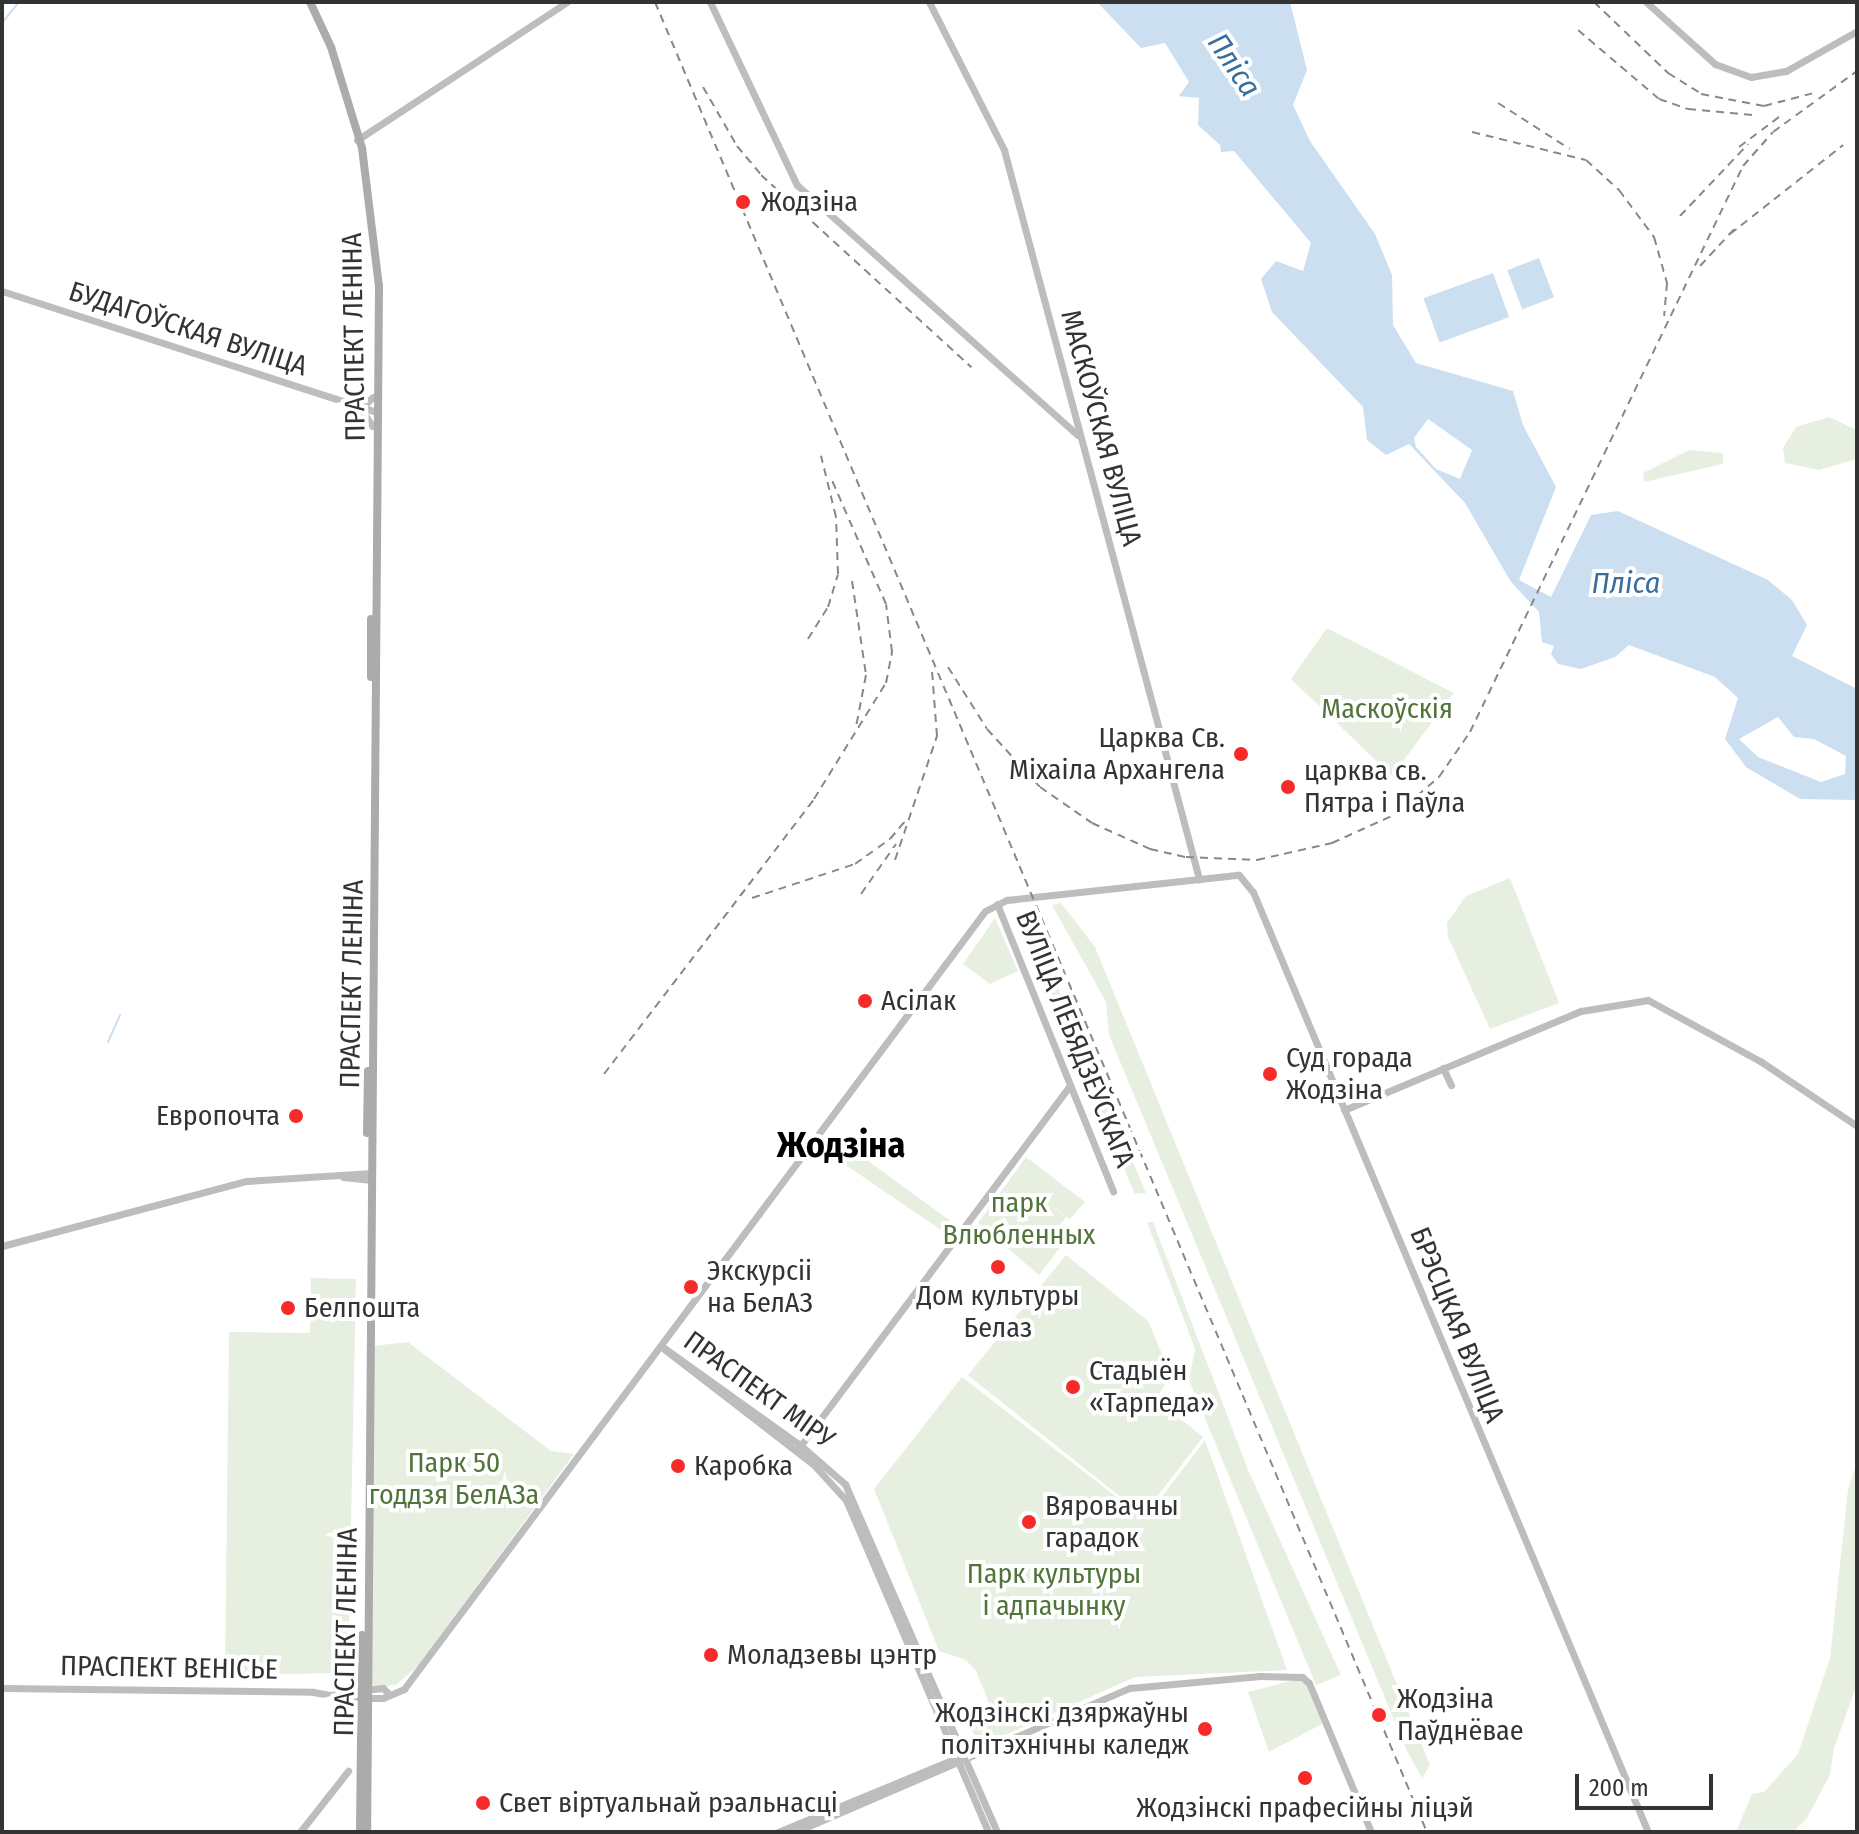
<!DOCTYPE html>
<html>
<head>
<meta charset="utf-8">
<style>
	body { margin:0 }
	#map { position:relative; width:1859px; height:1834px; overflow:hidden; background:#fff; font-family:"Fira Sans Condensed",sans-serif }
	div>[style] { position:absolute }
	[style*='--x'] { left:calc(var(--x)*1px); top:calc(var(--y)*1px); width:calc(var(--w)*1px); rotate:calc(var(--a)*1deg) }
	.green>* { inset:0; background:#e7f0e0 }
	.water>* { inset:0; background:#ccdff0; transform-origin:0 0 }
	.stream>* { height:2px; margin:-1px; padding:0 1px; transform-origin:1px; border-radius:1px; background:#ccdff0 }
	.secondary>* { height:7px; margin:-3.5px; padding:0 3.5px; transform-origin:3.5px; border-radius:3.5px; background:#bdbdbd }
	.primary>* { height:8px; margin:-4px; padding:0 4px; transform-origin:4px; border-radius:4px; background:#ababab }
	.rail>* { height:2px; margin-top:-1px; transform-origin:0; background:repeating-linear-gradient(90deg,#888 0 8px,transparent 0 14px) }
	.dots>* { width:22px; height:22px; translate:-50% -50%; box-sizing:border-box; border:4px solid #fff; border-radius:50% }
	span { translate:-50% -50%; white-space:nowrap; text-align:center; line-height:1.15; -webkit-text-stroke:8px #fff; paint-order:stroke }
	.poi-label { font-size:28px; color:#333 }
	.left { translate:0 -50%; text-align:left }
	.right { translate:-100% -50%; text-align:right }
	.street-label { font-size:28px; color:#333 }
	.park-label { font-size:28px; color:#51743b }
	.water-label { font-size:30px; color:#376e9e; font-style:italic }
	.district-label { font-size:36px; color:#000; font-weight:700 }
	.frame { position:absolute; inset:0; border:4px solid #333; pointer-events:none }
	.scale { position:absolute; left:1575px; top:1774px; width:138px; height:36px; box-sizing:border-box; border:4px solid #333; border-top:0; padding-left:10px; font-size:24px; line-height:28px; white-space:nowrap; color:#333; -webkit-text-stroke:6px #fff; paint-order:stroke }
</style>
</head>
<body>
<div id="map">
	<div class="green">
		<i style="clip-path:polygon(1829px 417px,1857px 430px,1857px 459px,1819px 470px,1785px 463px,1783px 448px,1796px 427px)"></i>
		<i style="clip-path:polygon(1689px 450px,1723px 453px,1723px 464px,1644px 482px,1643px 473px)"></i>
		<i style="clip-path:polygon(1327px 628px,1454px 693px,1392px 776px,1291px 679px)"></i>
		<i style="clip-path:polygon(1510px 878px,1559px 1003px,1490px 1029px,1448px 937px,1447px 923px,1466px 896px)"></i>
		<i style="clip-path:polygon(1061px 903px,1095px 947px,1430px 1765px,1422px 1778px,1407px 1751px,1109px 1035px,1106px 1002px,1052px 905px)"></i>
		<i style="clip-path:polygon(995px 918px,1018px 971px,990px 984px,963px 964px)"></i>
		<i style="clip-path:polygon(1035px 935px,1135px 1167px,1146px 1193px,1135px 1194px,1024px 937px)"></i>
		<i style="clip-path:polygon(838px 1139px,952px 1222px,944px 1232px,828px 1153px)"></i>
		<i style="clip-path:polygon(1026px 1157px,1085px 1202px,1070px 1219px,1044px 1201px,1066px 1217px,1055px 1232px,1066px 1240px,1039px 1275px,978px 1223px)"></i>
		<i style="clip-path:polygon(1147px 1222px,1153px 1222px,1249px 1472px,1341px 1675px,1316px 1685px,1189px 1380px,1195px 1349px)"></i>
		<i style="clip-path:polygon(1066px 1255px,1148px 1321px,1171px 1375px,1156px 1399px,1203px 1437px,1143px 1515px,968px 1375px)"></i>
		<i style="clip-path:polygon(311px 1278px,356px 1279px,348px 1673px,225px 1675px,229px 1332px,310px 1333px)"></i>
		<i style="clip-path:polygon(408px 1342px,551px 1451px,574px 1454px,418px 1666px,396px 1685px,377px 1687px,372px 1685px,372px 1346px)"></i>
		<i style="clip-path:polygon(962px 1377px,1145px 1519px,1205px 1440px,1287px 1670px,1135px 1677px,983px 1745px,971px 1730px,993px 1713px,976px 1671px,966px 1660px,939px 1651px,874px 1489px)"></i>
		<i style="clip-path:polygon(1857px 1462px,1857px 1684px,1834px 1748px,1830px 1775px,1807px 1818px,1793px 1832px,1736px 1832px,1752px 1794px,1764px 1792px,1798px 1754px,1830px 1658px,1848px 1489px)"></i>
		<i style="clip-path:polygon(1297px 1679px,1309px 1686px,1324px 1723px,1269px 1752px,1248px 1692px)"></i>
	</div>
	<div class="water">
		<i style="clip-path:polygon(evenodd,1097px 2px,1290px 2px,1307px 70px,1293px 105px,1310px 141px,1375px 234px,1392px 275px,1393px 325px,1416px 363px,1513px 391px,1523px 425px,1556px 487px,1519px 580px,1551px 597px,1591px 515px,1618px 511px,1768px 580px,1792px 600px,1807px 625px,1792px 656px,1857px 689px,1857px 800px,1800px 799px,1746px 767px,1725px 739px,1738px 698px,1715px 677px,1629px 645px,1615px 657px,1581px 669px,1558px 664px,1551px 654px,1554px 646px,1542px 642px,1539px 612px,1511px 582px,1465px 503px,1409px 444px,1386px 455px,1367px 440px,1363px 407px,1272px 312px,1261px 279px,1276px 261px,1303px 271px,1311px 243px,1234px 151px,1221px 152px,1220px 145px,1198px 125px,1199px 98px,1179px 96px,1189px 82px,1165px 43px,1141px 48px,1097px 2px,1428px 419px,1472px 450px,1460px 479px,1436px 469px,1416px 447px,1414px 438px,1428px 419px,1097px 2px,1778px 717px,1794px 737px,1814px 739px,1846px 756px,1845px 774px,1821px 782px,1758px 757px,1739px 739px,1778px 717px)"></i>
		<i style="left:1539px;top:258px;width:42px;height:34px;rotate:69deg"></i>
		<i style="left:1493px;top:273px;width:47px;height:74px;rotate:70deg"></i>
	</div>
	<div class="stream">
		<i style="--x:2;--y:23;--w:27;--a:-51"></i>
		<i style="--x:108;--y:1042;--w:30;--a:-66"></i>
	</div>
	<div class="secondary">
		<i style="--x:710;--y:2;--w:203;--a:64.6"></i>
		<i style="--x:797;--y:185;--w:376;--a:41.7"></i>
		<i style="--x:929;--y:2;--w:166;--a:63.1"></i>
		<i style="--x:1004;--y:150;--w:755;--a:75.02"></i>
		<i style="--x:1646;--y:2;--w:93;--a:41.9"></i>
		<i style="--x:1715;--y:64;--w:38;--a:20"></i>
		<i style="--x:1751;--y:77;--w:36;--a:-10"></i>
		<i style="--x:1786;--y:71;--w:81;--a:-29.4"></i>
		<i style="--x:357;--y:140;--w:251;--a:-33.3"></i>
		<i style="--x:2;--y:291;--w:394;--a:17.9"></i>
		<i style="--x:361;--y:408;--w:16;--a:-43"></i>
		<i style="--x:362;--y:410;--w:19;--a:58"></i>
		<i style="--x:997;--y:904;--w:310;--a:68"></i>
		<i style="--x:1443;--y:1068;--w:19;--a:65"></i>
		<i style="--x:1344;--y:1110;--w:257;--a:-22.7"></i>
		<i style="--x:1581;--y:1011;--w:68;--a:-9.3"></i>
		<i style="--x:1648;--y:1000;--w:128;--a:28.6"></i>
		<i style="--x:1760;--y:1061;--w:117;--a:33.8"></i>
		<i style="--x:343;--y:1177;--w:29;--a:6"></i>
		<i style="--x:2;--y:1246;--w:253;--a:-14.9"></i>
		<i style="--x:247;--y:1181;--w:125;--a:-3.7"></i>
		<i style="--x:663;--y:1347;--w:168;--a:35.6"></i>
		<i style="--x:800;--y:1445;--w:60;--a:40.9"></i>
		<i style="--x:845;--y:1484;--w:380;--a:66.4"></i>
		<i style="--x:664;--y:1349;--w:188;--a:37.7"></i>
		<i style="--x:813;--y:1464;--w:49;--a:47.5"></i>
		<i style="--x:846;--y:1500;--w:361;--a:66.8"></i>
		<i style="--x:798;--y:1449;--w:454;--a:-53.2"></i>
		<i style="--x:2;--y:1688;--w:311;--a:0.7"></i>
		<i style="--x:313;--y:1692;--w:36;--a:10"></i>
		<i style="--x:348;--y:1698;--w:35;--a:0"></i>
		<i style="--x:383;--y:1698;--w:23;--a:-23"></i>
		<i style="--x:404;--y:1689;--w:971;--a:-53.25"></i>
		<i style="--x:985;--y:911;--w:25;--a:-27"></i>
		<i style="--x:1007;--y:900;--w:233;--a:-6.2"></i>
		<i style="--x:1239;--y:875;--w:22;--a:51"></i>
		<i style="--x:1253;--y:892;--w:1020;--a:67.21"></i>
		<i style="--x:336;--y:1693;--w:47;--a:-6.1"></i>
		<i style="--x:383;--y:1688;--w:7;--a:45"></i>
		<i style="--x:300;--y:1832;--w:78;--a:-51.8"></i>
		<i style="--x:778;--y:1832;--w:196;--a:-22.5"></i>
		<i style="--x:795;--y:1832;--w:365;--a:-23.3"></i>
		<i style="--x:1130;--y:1688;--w:131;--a:-5.3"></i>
		<i style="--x:1260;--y:1676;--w:42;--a:1.4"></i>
		<i style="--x:1302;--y:1677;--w:9;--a:41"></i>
		<i style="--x:1309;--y:1683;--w:161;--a:67.4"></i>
	</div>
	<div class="primary">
		<i style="--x:310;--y:2;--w:50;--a:65"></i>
		<i style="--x:331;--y:47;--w:106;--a:72.9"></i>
		<i style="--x:362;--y:148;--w:139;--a:83"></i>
		<i style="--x:379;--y:286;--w:1546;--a:90.44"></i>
		<i style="--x:371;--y:677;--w:58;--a:-90"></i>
		<i style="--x:367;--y:1133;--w:62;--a:-89.1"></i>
		<i style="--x:360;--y:1832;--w:197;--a:-89.4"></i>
	</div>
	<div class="rail">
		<i style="--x:655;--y:2;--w:1986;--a:67.13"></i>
		<i style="--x:1594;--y:2;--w:103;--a:43.8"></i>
		<i style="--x:1668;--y:73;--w:39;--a:32"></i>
		<i style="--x:1701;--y:94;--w:64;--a:10.8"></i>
		<i style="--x:1764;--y:106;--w:52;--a:-14.6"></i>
		<i style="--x:1578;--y:30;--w:106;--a:40.4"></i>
		<i style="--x:1659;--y:99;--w:31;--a:19"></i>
		<i style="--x:1688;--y:109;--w:65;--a:5.3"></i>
		<i style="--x:703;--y:87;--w:68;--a:60"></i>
		<i style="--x:737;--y:146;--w:38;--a:50"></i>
		<i style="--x:761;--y:175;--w:285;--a:42.4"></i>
		<i style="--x:1498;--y:103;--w:85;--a:32.6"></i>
		<i style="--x:1472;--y:132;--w:117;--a:13.8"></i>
		<i style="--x:1586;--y:160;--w:45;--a:42.3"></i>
		<i style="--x:1619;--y:190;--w:59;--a:53.3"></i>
		<i style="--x:1654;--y:237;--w:48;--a:74.2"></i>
		<i style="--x:1667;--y:283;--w:33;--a:95"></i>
		<i style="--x:1739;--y:147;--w:55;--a:-36.9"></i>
		<i style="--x:1680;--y:216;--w:99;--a:-46.6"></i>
		<i style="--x:1730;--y:234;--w:144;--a:-38.2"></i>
		<i style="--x:1700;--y:266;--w:56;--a:-47.2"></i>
		<i style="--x:852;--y:581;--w:95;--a:81.5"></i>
		<i style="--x:866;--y:675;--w:53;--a:100.9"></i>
		<i style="--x:808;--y:639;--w:38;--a:-58"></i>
		<i style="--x:828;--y:607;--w:34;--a:-73"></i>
		<i style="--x:838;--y:574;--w:57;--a:-92"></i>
		<i style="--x:836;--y:517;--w:63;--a:-103.8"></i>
		<i style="--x:948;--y:667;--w:73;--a:57.8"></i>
		<i style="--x:987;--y:729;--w:79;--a:47.6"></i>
		<i style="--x:1040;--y:787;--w:63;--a:34.7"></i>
		<i style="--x:1092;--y:823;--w:64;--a:24.1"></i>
		<i style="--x:1150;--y:849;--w:37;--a:13"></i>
		<i style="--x:1186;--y:857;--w:71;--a:2.4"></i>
		<i style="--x:1257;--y:860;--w:77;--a:-12.8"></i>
		<i style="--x:1332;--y:843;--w:70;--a:-24.4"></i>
		<i style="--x:1396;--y:814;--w:57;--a:-40.7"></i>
		<i style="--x:1439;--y:777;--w:55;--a:-55.4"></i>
		<i style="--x:1470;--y:732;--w:628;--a:-64.25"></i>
		<i style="--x:1743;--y:166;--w:45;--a:-48.6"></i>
		<i style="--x:1773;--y:132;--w:104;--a:-36"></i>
		<i style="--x:895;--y:860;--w:131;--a:-71.3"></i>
		<i style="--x:937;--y:736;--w:65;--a:-94.4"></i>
		<i style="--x:861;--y:894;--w:61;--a:-55"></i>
		<i style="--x:752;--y:898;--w:108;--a:-18.3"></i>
		<i style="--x:855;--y:864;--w:43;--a:-35.5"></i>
		<i style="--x:890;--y:839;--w:25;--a:-50"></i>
		<i style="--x:604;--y:1074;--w:346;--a:-52.6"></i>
		<i style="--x:814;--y:799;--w:137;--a:-58.2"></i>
		<i style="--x:886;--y:683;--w:32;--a:-79"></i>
		<i style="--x:892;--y:652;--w:48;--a:-97.1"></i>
		<i style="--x:886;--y:604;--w:140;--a:-113.6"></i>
	</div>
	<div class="dots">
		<i style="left:743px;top:202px;background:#f52a29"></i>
		<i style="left:1241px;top:754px;background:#f52a29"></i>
		<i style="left:1288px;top:787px;background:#f52a29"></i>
		<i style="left:865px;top:1001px;background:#f52a29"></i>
		<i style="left:1270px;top:1074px;background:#f52a29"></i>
		<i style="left:296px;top:1116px;background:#f52a29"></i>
		<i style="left:998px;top:1267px;background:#f52a29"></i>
		<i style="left:691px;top:1287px;background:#f52a29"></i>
		<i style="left:288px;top:1308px;background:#f52a29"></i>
		<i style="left:1073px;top:1387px;background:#f52a29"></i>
		<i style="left:678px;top:1466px;background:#f52a29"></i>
		<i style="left:1029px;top:1522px;background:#f52a29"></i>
		<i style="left:711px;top:1655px;background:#f52a29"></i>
		<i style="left:1379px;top:1715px;background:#f52a29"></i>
		<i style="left:1205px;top:1729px;background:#f52a29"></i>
		<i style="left:1305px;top:1778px;background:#f52a29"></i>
		<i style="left:483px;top:1803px;background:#f52a29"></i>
	</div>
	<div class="poi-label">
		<span class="left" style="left:761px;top:202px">Жодзіна</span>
		<span class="right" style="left:1225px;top:754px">Царква Св.<br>Міхаіла Архангела</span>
		<span class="left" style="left:1304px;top:787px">царква св.<br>Пятра і Паўла</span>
		<span class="left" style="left:881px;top:1001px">Асілак</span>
		<span class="left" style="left:1286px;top:1074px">Суд горада<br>Жодзіна</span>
		<span class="right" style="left:280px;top:1116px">Европочта</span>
		<span class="left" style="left:707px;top:1287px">Экскурсіі<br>на БелАЗ</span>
		<span style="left:998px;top:1312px">Дом культуры<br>Белаз</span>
		<span class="left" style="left:304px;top:1308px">Белпошта</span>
		<span class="left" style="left:1089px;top:1387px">Стадыён<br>«Тарпеда»</span>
		<span class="left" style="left:694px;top:1466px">Каробка</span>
		<span class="left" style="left:1045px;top:1522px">Вяровачны<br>гарадок</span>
		<span class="left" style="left:727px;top:1655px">Моладзевы цэнтр</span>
		<span class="left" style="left:1397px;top:1715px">Жодзіна<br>Паўднёвае</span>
		<span class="right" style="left:1189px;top:1729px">Жодзінскі дзяржаўны<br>політэхнічны каледж</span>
		<span class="left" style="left:499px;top:1803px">Свет віртуальнай рэальнасці</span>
		<span style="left:1305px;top:1808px">Жодзінскі прафесійны ліцэй</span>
	</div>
	<div class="street-label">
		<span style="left:188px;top:329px;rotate:18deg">БУДАГОЎСКАЯ ВУЛІЦА</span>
		<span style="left:354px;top:337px;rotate:-91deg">ПРАСПЕКТ ЛЕНІНА</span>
		<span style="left:1101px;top:428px;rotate:75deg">МАСКОЎСКАЯ ВУЛІЦА</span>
		<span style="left:352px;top:984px;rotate:-89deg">ПРАСПЕКТ ЛЕНІНА</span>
		<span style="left:1075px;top:1039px;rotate:68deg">ВУЛІЦА ЛЕБЯДЗЕЎСКАГА</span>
		<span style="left:1457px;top:1325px;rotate:68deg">БРЭСЦКАЯ ВУЛІЦА</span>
		<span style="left:759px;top:1390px;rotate:36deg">ПРАСПЕКТ МІРУ</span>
		<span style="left:346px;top:1632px;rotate:-89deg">ПРАСПЕКТ ЛЕНІНА</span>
		<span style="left:169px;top:1668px;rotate:1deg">ПРАСПЕКТ ВЕНІСЬЕ</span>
	</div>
	<div class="park-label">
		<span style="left:1387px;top:709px">Маскоўскія</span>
		<span style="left:1019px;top:1219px">парк<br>Влюбленных</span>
		<span style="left:454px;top:1479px">Парк 50<br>годдзя БелАЗа</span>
		<span style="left:1054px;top:1590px">Парк культуры<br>і адпачынку</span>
	</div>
	<div class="water-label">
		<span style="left:1234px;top:65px;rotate:56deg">Пліса</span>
		<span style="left:1626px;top:583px">Пліса</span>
	</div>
	<div class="district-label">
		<span style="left:841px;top:1146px">Жодзіна</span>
	</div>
	<div class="frame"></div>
	<div class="scale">200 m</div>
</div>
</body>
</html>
